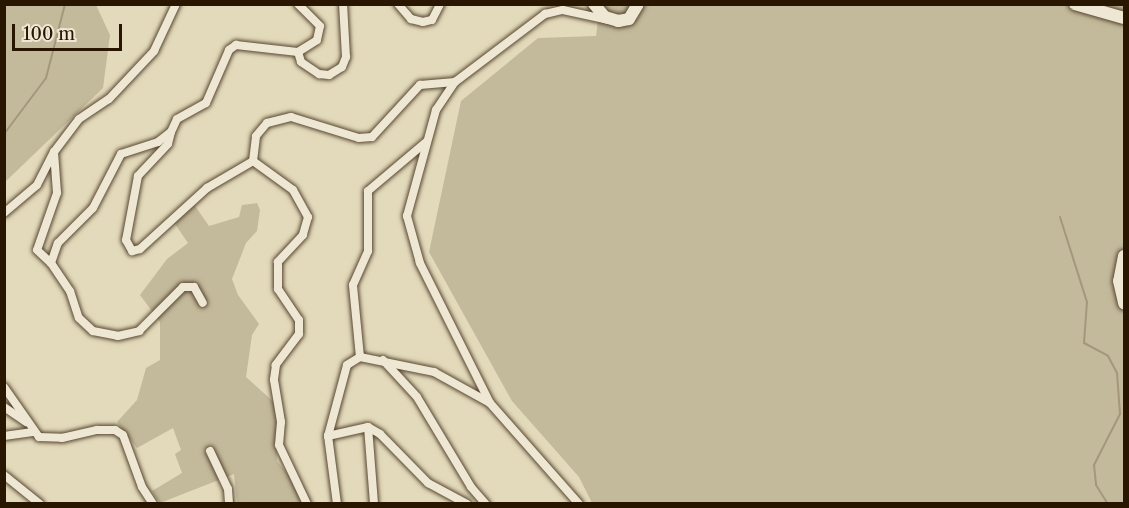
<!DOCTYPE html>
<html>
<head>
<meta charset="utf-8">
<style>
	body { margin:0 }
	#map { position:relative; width:1129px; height:508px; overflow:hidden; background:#e3dabb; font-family:"Libre Caslon Text",serif }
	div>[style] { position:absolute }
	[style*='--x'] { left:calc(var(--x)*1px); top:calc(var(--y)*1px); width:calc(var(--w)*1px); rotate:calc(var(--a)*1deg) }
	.green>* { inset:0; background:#c3b99b }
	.stream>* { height:2px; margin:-1px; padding:0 1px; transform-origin:1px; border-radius:1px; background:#a4977c }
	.roads { filter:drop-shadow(0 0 2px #584730) drop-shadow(0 0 2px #584730) }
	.street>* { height:8px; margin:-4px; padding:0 4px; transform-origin:4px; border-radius:4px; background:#ede7d3 }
	.secondary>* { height:12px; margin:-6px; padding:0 6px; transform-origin:6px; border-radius:6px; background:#ede7d3 }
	span { translate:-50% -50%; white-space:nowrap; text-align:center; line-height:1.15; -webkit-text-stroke:4.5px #ede7d3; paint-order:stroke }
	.frame { position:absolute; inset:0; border:6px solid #291601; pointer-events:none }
	.scale { position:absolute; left:12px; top:24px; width:110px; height:27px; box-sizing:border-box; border:3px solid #291601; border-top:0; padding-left:8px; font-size:18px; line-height:21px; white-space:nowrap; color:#291601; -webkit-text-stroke:4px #ede7d3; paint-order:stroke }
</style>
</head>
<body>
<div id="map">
	<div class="green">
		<i style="clip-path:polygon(5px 4px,96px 5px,110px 35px,103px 88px,5px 182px)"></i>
		<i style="clip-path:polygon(600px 5px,1124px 5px,1124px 503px,592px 503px,579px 477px,512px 401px,429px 252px,461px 101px,538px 38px,596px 36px)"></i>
		<i style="clip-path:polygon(193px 203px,209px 226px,239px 217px,242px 205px,257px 203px,260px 210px,257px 231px,246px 243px,232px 279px,238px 295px,259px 324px,252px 335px,246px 377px,276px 404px,277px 461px,297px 485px,301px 503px,237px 503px,234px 474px,160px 503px,152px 491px,182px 473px,175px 454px,181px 450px,173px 428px,137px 448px,117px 422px,137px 400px,146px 368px,160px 360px,160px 322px,140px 295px,167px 259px,188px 243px,173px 221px)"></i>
	</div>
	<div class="stream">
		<i style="--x:4;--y:134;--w:70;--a:-53.1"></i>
		<i style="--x:46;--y:78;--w:76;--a:-75.6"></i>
		<i style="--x:1060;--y:217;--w:89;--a:72.4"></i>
		<i style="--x:1087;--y:302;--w:41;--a:94.2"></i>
		<i style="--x:1084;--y:343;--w:27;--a:28"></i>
		<i style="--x:1108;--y:356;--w:19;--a:62"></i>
		<i style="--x:1117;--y:373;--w:41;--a:85.8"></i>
		<i style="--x:1120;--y:414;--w:57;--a:117"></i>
		<i style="--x:1094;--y:465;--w:20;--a:84"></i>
		<i style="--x:1096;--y:485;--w:22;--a:58"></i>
	</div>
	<div class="roads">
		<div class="street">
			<i style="--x:398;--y:4;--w:20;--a:49"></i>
			<i style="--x:411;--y:19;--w:12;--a:14"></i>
			<i style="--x:423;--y:22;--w:9;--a:-13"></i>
			<i style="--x:432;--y:20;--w:18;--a:-63"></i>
			<i style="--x:298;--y:52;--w:22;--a:-32"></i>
			<i style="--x:317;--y:40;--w:14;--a:-78"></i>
			<i style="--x:320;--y:26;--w:31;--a:-135"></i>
			<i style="--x:171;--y:132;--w:12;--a:104"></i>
			<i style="--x:168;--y:144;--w:44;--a:133.2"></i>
			<i style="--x:138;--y:176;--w:65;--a:100.6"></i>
			<i style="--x:126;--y:240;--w:13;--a:61"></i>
			<i style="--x:132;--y:251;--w:8;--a:-14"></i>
			<i style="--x:140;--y:249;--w:91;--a:-42.3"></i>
			<i style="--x:207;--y:188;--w:53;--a:-30.4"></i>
			<i style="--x:253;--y:161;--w:25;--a:-83"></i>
			<i style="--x:256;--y:136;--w:17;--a:-50"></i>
			<i style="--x:267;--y:123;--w:25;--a:-14"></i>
			<i style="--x:291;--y:117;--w:71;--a:17.2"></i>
			<i style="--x:359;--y:138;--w:13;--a:-4"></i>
			<i style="--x:372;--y:137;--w:71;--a:-47.3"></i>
			<i style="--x:420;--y:85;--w:35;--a:-5"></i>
			<i style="--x:54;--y:152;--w:41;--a:85.8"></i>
			<i style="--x:57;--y:193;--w:60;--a:109.3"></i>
			<i style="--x:37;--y:250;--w:19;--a:43"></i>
			<i style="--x:51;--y:263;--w:34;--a:56"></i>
			<i style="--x:70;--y:291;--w:28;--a:72"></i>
			<i style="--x:79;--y:318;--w:19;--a:43"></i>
			<i style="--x:93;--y:331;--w:25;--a:11"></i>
			<i style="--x:118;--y:336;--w:22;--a:-13"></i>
			<i style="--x:139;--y:331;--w:62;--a:-45"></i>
			<i style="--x:183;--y:287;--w:11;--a:0"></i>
			<i style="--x:194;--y:287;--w:18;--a:61"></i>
			<i style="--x:253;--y:161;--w:49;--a:35.9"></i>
			<i style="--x:293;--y:190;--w:31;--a:61"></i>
			<i style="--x:308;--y:217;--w:19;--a:106"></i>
			<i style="--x:303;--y:235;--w:37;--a:133"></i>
			<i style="--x:278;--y:262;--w:27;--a:90"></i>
			<i style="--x:278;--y:289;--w:37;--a:56"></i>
			<i style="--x:299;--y:320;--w:14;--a:90"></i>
			<i style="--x:299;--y:334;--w:39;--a:127"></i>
			<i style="--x:276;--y:365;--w:15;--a:98"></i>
			<i style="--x:274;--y:380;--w:43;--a:80.5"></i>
			<i style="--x:281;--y:422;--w:23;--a:95"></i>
			<i style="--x:279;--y:445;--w:65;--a:64.6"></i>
			<i style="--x:4;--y:213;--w:43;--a:-40.3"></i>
			<i style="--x:37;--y:185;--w:37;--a:-63"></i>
			<i style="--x:54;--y:152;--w:41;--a:-52.9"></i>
			<i style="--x:79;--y:119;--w:36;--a:-34"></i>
			<i style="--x:109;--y:99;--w:66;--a:-46.8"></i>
			<i style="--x:154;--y:51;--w:52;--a:-64.9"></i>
			<i style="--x:51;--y:263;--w:21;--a:-71"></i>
			<i style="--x:58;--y:243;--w:49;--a:-45"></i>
			<i style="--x:93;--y:208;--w:61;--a:-62.6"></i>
			<i style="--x:121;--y:154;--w:39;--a:-18"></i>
			<i style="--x:158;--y:142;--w:16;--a:-38"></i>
			<i style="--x:171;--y:132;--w:14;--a:-65"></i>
			<i style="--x:177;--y:119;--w:33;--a:-29"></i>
			<i style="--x:206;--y:103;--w:58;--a:-66.5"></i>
			<i style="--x:229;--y:50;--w:9;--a:-36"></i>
			<i style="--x:236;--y:45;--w:62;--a:6.4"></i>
			<i style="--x:298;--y:52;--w:10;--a:73"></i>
			<i style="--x:301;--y:62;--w:22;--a:34"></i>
			<i style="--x:319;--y:74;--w:10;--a:6"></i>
			<i style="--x:329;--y:75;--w:15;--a:-32"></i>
			<i style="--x:342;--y:67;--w:11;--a:-68"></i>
			<i style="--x:346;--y:57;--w:53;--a:-93.2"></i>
			<i style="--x:360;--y:357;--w:72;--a:-95.6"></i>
			<i style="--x:353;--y:285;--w:37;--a:-66"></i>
			<i style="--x:368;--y:251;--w:60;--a:-90"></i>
			<i style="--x:368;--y:191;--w:76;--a:-40.2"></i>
			<i style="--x:360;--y:357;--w:76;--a:11.5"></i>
			<i style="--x:434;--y:372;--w:64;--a:29"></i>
			<i style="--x:383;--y:360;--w:50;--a:47.4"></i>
			<i style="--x:417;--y:397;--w:105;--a:59"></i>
			<i style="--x:471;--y:487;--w:23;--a:49"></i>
			<i style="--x:4;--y:387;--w:61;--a:55"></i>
			<i style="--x:39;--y:437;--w:23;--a:2"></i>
			<i style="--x:62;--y:438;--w:36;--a:-13"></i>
			<i style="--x:97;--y:430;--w:18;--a:0"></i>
			<i style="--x:115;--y:430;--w:9;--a:32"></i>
			<i style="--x:123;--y:435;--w:55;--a:69.9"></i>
			<i style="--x:142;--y:487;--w:20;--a:57"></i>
			<i style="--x:4;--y:407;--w:27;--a:34"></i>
			<i style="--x:368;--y:427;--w:77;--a:85.5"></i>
			<i style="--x:4;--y:436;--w:29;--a:-8"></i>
			<i style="--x:328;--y:436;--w:41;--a:-12.7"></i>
			<i style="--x:368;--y:427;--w:14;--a:30"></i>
			<i style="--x:380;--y:434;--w:69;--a:45.6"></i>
			<i style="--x:428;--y:483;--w:44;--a:28.3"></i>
			<i style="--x:210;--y:451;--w:42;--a:64.7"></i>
			<i style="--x:228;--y:489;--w:15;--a:86"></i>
			<i style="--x:4;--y:475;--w:46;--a:38.9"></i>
			<i style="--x:337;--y:504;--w:69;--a:-97.5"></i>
			<i style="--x:328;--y:436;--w:73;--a:-75"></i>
			<i style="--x:347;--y:365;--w:15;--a:-32"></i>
			<i style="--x:579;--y:504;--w:135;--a:-131.4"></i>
			<i style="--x:490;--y:403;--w:157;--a:-116.6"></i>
			<i style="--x:420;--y:263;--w:49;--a:-105.5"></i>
			<i style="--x:407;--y:216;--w:110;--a:-74.7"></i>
			<i style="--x:436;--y:110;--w:34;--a:-56"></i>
			<i style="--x:455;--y:82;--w:113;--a:-37.1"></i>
			<i style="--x:545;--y:14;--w:18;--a:-13"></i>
			<i style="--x:563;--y:10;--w:46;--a:12.5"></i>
		</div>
		<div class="secondary">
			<i style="--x:594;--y:4;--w:17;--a:50"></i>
			<i style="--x:605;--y:17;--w:14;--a:17"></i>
			<i style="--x:618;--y:21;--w:11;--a:-10"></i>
			<i style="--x:629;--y:19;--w:17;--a:-59"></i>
			<i style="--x:1075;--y:4;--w:51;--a:15.9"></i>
			<i style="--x:1124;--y:256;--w:25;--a:101"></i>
			<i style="--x:1119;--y:281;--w:23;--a:77"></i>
		</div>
	</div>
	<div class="frame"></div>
	<div class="scale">100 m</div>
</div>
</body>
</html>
